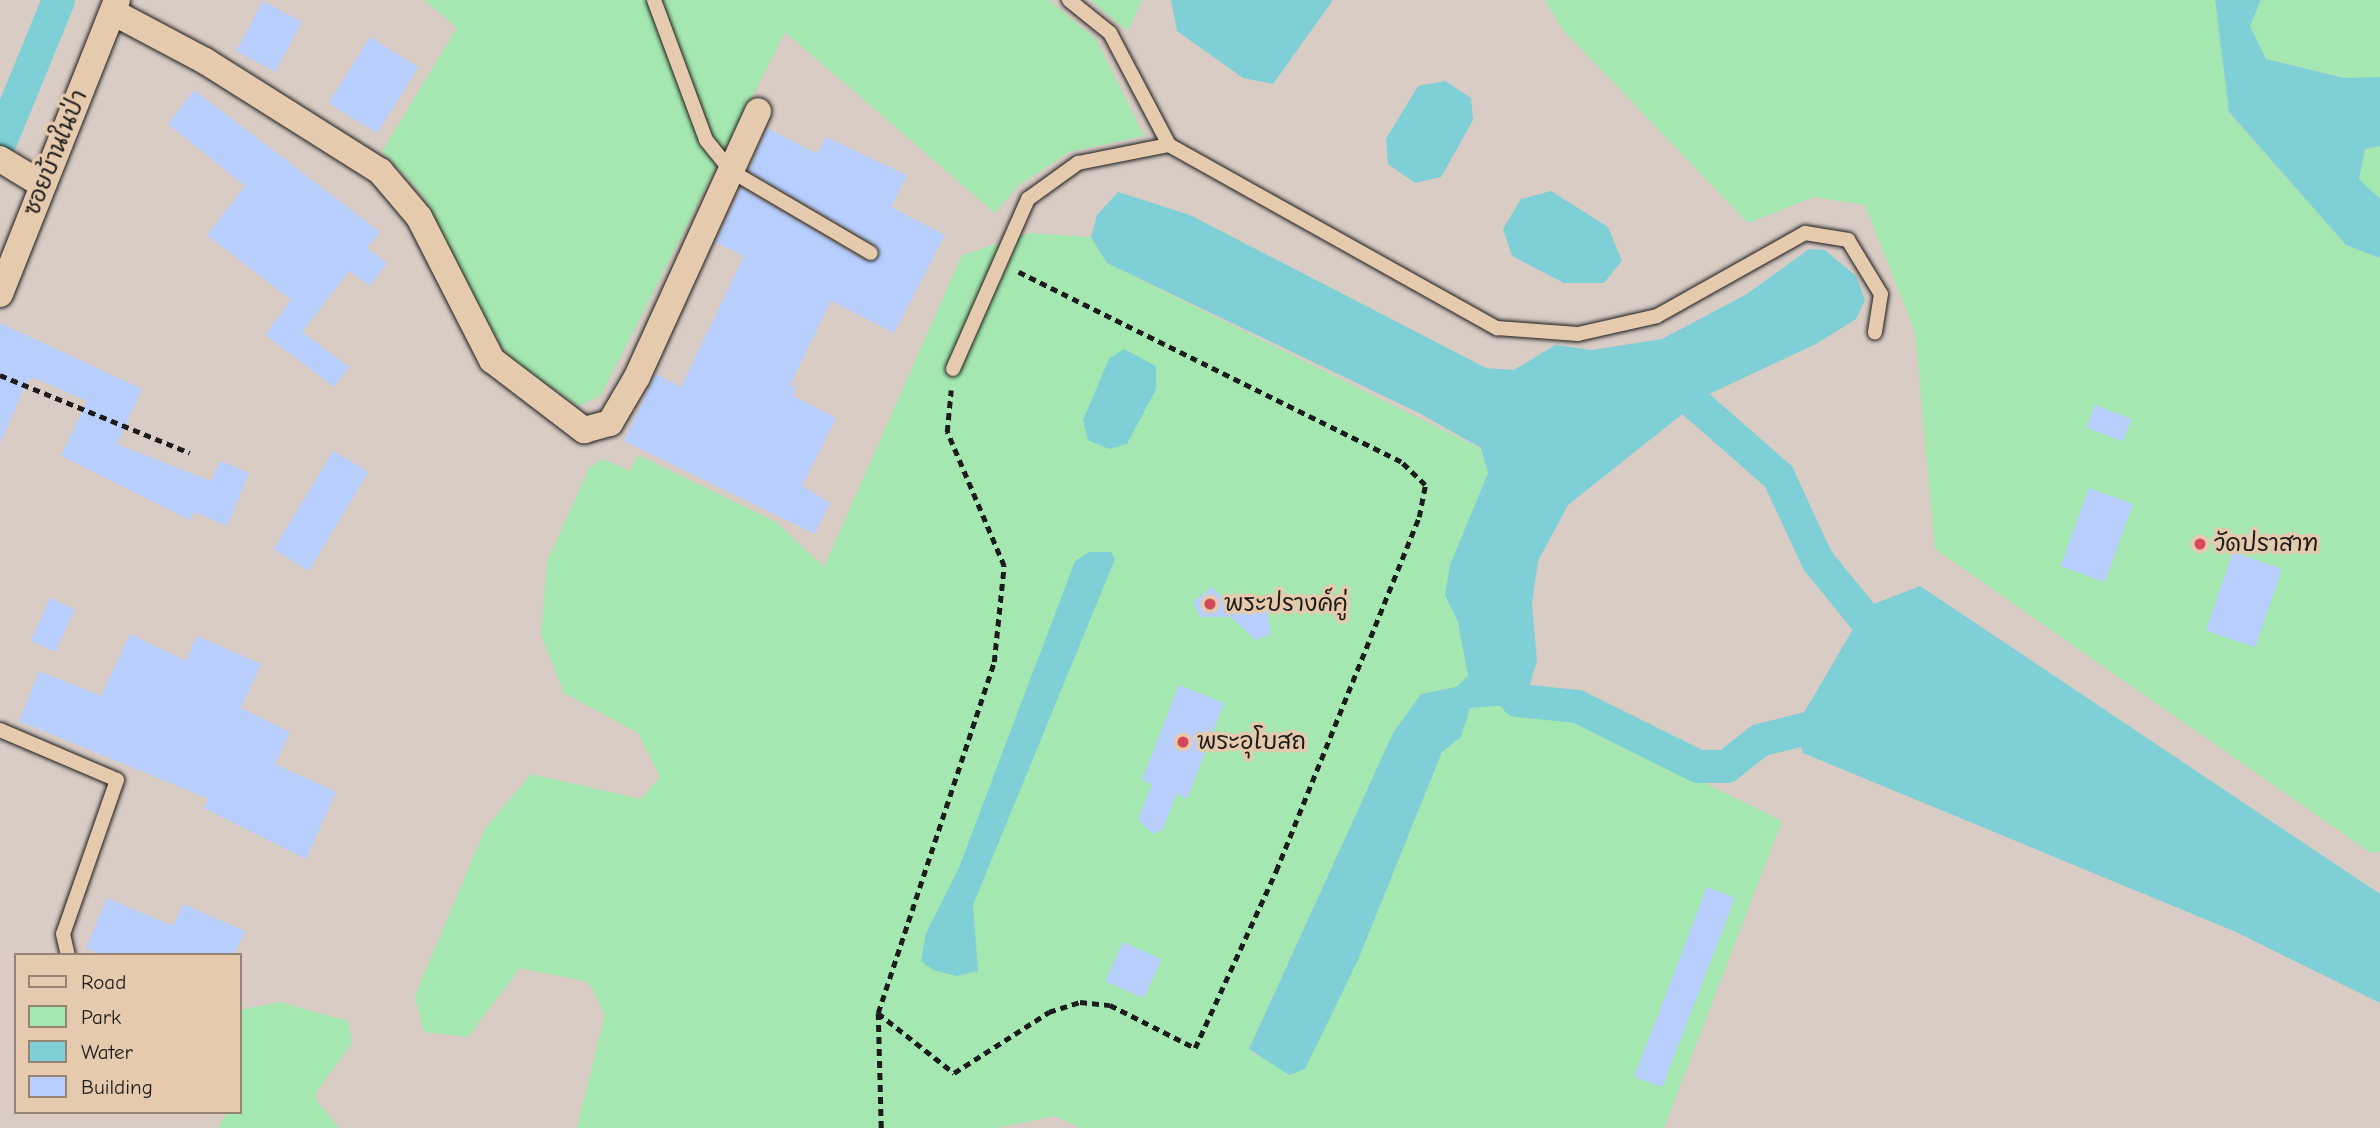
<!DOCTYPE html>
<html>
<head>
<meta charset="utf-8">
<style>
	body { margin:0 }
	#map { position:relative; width:2380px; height:1128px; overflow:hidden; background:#d8ccc5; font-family:"Comic Neue","Playpen Sans Thai",sans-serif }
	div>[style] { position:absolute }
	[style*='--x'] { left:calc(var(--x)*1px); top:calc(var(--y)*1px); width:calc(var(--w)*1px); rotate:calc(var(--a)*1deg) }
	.green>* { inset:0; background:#a5e7b1 }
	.water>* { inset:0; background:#7ed0d6 }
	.canal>* { height:33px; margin:-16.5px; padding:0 16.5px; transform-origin:16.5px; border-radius:16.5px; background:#7ed0d6 }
	.building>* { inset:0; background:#b8cffe; transform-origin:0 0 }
	.path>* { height:4.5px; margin-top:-2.25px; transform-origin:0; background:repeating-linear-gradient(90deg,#1c1c1c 0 7px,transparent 0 12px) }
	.roads { filter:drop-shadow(0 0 2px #1c1c1c) drop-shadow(0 0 2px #1c1c1c) }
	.service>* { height:14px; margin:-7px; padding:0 7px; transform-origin:7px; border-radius:7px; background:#e5caad }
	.minor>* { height:26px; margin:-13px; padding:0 13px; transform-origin:13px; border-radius:13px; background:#e5caad }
	.dots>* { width:19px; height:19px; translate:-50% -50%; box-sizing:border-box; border:4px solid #e5caad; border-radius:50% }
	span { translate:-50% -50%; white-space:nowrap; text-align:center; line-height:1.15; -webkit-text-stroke:7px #e5caad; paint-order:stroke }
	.street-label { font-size:23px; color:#1c1c1c }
	.poi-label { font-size:23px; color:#1c1c1c }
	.left { translate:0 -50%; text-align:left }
	.legend { position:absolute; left:14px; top:953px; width:228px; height:161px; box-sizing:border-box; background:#e5caad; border:2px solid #958473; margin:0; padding:9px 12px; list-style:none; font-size:21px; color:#1c1c1c }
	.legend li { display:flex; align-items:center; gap:14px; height:35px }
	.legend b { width:35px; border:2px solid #958473 }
</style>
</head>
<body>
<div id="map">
	<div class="green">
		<i style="clip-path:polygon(424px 0,1048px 0,1096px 39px,1144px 136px,1069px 152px,1018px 186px,995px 213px,785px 32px,601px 395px,579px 406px,510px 359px,462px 283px,426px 199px,382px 151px,457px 28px)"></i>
		<i style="clip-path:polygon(1090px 0,1142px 0,1128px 31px)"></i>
		<i style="clip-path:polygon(1545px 0,2215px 0,2229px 113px,2346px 245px,2380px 258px,2380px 851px,2371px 853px,1935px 549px,1915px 332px,1865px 205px,1814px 197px,1748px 223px,1562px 29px)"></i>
		<i style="clip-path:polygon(2261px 0,2380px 0,2380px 77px,2344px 78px,2266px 59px,2250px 26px)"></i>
		<i style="clip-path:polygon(2380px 146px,2380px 199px,2359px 180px,2365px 149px)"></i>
		<i style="clip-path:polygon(1030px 233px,1091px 237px,1107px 263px,1481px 449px,1488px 473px,1450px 565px,1445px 595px,1458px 622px,1468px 676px,1456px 687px,1421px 694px,1393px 733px,1249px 1048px,1257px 1057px,1358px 960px,1442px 752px,1461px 737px,1470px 708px,1485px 704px,1564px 714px,1782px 821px,1664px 1128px,1080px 1128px,1055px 1116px,998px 1128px,577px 1128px,605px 1014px,588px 982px,520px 968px,468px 1037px,424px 1032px,415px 996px,485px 829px,531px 774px,641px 799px,660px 777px,638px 733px,564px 693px,541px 635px,547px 562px,589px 468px,603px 459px,630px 471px,638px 455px,776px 522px,824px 567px,962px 255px)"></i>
		<i style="clip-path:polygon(279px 1002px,348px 1021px,352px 1043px,317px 1091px,317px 1101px,339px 1128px,218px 1128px,228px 1112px,240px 1112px,240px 1010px)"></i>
	</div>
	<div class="water">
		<i style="clip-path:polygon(1171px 0,1333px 0,1273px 84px,1243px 78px,1177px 31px)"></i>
		<i style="clip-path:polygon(2215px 0,2261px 0,2250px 26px,2266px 59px,2344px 78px,2380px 77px,2380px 146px,2365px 149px,2359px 179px,2380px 199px,2380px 258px,2346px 245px,2229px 112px)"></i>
		<i style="clip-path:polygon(1445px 81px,1471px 98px,1473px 120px,1441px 177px,1415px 183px,1388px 164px,1386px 139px,1418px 86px)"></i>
		<i style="clip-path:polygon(1551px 191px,1608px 227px,1622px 261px,1604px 283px,1564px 283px,1512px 256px,1503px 229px,1521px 199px)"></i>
		<i style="clip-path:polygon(1118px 192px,1190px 215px,1486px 368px,1514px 370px,1555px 345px,1592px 350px,1662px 339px,1747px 294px,1809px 249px,1825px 250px,1856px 276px,1865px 300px,1856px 319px,1816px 344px,1705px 396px,1568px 505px,1538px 561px,1532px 604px,1537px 661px,1529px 687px,1508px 705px,1470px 708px,1461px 737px,1442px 752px,1358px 960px,1305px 1069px,1289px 1075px,1249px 1049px,1393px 733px,1421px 694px,1456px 687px,1468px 676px,1458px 622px,1445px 595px,1450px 565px,1488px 473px,1481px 448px,1419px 413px,1107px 263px,1091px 237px,1097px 215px)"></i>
		<i style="clip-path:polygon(1124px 349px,1156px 366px,1156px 389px,1127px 444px,1109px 449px,1088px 440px,1083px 420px,1109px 359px)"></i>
		<i style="clip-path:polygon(1089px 552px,1111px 552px,1115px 559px,973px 905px,978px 971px,957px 976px,933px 970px,921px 961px,926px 933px,958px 870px,1075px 561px)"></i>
		<i style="clip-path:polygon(1920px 586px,2380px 894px,2380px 1003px,2236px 932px,1803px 753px,1795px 728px,1866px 607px)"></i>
	</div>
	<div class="canal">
		<i style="--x:1;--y:139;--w:150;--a:-67.7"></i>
		<i style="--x:1673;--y:384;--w:140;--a:41.2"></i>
		<i style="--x:1778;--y:476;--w:93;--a:65.1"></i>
		<i style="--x:1817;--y:560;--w:97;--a:50.9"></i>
		<i style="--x:1878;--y:635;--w:86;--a:108.2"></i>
		<i style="--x:1851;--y:717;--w:95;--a:166"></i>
		<i style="--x:1759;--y:740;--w:42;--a:141.8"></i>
		<i style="--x:1726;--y:766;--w:28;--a:180"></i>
		<i style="--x:1698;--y:766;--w:135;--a:-153.6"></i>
		<i style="--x:1577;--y:706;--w:60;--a:-174.3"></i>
		<i style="--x:1517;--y:700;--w:38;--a:-127"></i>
		<i style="--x:1494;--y:670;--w:96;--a:-94.8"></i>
		<i style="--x:1486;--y:574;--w:154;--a:-62.9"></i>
		<i style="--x:1556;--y:437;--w:98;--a:-30"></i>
		<i style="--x:1641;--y:388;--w:32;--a:-7"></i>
	</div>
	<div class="building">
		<i style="left:263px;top:1px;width:44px;height:57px;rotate:28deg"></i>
		<i style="left:370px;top:37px;width:57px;height:78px;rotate:32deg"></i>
		<i style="clip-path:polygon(194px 90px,380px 232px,367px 248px,387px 263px,370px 286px,349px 271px,302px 332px,349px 367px,334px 387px,265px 335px,291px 300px,207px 235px,245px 186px,168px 124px)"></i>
		<i style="clip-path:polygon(767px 128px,817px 154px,826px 137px,907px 175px,891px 207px,945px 235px,894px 333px,831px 301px,790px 385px,796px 387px,793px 396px,836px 418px,802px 486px,830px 503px,815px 534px,624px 441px,656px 374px,681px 387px,744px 256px,716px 242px,741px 188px,866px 261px,880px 257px,876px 245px,749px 171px)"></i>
		<i style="clip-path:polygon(0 323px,142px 389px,117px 444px,211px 481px,220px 461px,249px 473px,227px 526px,194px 512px,190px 520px,61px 456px,87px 401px,35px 378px,27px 381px,0 444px)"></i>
		<i style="left:2095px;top:405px;width:39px;height:24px;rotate:21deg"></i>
		<i style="left:333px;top:451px;width:41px;height:115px;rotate:31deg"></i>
		<i style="left:2089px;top:488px;width:47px;height:83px;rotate:20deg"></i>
		<i style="left:2233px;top:552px;width:52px;height:83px;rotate:19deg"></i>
		<i style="clip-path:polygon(1212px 587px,1235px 611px,1267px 610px,1271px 634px,1256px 640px,1231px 617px,1200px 617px,1193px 602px)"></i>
		<i style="left:50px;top:598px;width:27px;height:47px;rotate:24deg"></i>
		<i style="clip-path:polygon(130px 634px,186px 661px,197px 636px,261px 664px,241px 708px,290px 732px,275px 764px,336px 792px,306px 859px,204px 808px,209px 799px,19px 721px,39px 671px,101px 696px)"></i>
		<i style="clip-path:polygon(1179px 685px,1224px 703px,1187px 799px,1176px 794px,1163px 829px,1153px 834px,1138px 820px,1152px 784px,1142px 780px)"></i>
		<i style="left:1707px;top:887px;width:30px;height:203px;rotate:21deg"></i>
		<i style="clip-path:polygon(107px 898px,173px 926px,183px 904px,245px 931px,234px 955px,102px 955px,86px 948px)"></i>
		<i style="left:1123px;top:942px;width:42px;height:43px;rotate:24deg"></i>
	</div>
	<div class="path">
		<i style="--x:0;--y:375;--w:205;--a:22.3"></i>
		<i style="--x:878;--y:1013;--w:97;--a:38.3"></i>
		<i style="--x:954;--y:1073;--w:113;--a:-32.7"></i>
		<i style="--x:1049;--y:1012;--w:33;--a:-18"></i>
		<i style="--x:1080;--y:1002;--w:30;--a:6"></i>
		<i style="--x:1110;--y:1005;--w:95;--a:26.8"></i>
		<i style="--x:1195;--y:1048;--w:195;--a:-65.4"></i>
		<i style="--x:1276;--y:871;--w:382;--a:-68"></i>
		<i style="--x:1419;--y:517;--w:33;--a:-79"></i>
		<i style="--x:1425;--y:485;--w:33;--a:-136"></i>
		<i style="--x:1401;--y:462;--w:427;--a:-153.6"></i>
		<i style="--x:881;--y:1128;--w:115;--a:-91.5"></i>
		<i style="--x:878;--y:1013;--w:370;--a:-71.7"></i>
		<i style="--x:994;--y:662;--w:97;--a:-84.1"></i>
		<i style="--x:1004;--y:566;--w:146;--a:-113"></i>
		<i style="--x:947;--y:432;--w:42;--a:-84.6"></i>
	</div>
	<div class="roads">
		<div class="service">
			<i style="--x:654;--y:0;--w:149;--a:69.6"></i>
			<i style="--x:706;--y:140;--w:40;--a:51"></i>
			<i style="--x:731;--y:171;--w:162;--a:30.4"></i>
			<i style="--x:1069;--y:0;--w:53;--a:38.8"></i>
			<i style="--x:1110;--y:33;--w:127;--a:62.2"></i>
			<i style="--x:1169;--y:145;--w:376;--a:29.2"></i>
			<i style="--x:1497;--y:328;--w:81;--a:4.2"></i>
			<i style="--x:1578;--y:334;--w:81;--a:-12.8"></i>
			<i style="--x:1657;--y:316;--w:170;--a:-29.3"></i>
			<i style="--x:1805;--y:233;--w:44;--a:9.2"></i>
			<i style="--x:1848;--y:240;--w:63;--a:58.6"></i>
			<i style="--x:1881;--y:294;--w:39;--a:99"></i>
			<i style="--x:953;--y:369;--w:186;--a:-66.2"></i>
			<i style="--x:1028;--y:199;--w:62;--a:-35.8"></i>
			<i style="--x:1078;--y:163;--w:93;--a:-11.2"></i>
			<i style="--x:0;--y:730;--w:127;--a:23.1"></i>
			<i style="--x:117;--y:780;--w:163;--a:109.3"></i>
			<i style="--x:63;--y:934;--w:22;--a:77"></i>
		</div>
		<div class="minor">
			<i style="--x:113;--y:12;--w:104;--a:28"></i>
			<i style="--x:205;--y:61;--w:207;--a:32.2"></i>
			<i style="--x:380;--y:171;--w:60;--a:49.7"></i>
			<i style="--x:419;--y:217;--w:161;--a:63"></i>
			<i style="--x:492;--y:360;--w:116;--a:37.3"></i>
			<i style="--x:584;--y:430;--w:27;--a:-15"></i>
			<i style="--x:610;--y:423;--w:53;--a:-59.6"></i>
			<i style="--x:637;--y:377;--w:292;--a:-65.5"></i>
			<i style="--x:0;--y:159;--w:50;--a:31.2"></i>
			<i style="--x:0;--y:294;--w:316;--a:-68.3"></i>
		</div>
	</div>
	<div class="dots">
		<i style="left:2200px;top:544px;background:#d1495b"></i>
		<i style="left:1210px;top:604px;background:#d1495b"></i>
		<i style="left:1183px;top:742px;background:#d1495b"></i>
	</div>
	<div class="street-label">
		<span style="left:56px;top:153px;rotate:-68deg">ซอยบ้านในป่า</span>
	</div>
	<div class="poi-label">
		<span class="left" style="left:2214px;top:544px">วัดปราสาท</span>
		<span class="left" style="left:1224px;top:604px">พระปรางค์คู่</span>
		<span class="left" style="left:1197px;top:742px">พระอุโบสถ</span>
	</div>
	<ul class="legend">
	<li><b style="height:9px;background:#e5caad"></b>Road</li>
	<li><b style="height:19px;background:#a5e7b1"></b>Park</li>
	<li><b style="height:19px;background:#7ed0d6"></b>Water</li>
	<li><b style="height:19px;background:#b8cffe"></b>Building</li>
	</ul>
</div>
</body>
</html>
